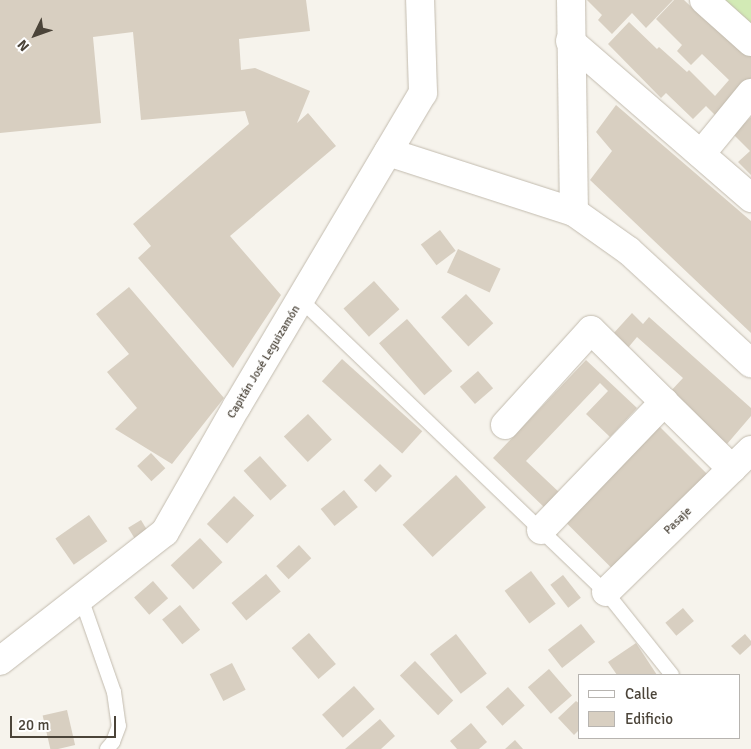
<!DOCTYPE html>
<html>
<head>
<meta charset="utf-8">
<style>
	body { margin:0 }
	#map { position:relative; width:751px; height:749px; overflow:hidden; background:#f6f3ec; font-family:Signika,sans-serif }
	div>[style] { position:absolute }
	[style*='--x'] { left:calc(var(--x)*1px); top:calc(var(--y)*1px); width:calc(var(--w)*1px); rotate:calc(var(--a)*1deg) }
	.green>* { inset:0; background:#d2eab5 }
	.building>* { inset:0; background:#d8cfc1; transform-origin:0 0 }
	.roads { filter:drop-shadow(0 0 1px #c2bbae) drop-shadow(0 0 1px #c2bbae) }
	.lane>* { height:14px; margin:-7px; padding:0 7px; transform-origin:7px; border-radius:7px; background:#fff }
	.street>* { height:28px; margin:-14px; padding:0 14px; transform-origin:14px; border-radius:14px; background:#fff }
	span { translate:-50% -50%; white-space:nowrap; text-align:center; line-height:1.15; -webkit-text-stroke:4.5px #fff; paint-order:stroke }
	.street-label { font-size:12px; color:#4b4439 }
	.legend { position:absolute; left:578px; top:674px; width:162px; height:65px; box-sizing:border-box; background:#fff; border:1px solid #b7b4b0; margin:0; padding:6px 9px; list-style:none; font-size:15px; color:#4b4439 }
	.legend li { display:flex; align-items:center; gap:10px; height:25px }
	.legend b { width:25px; border:1px solid #b7b4b0 }
	.north { position:absolute; left:10px; top:10px; width:50px; height:50px; -webkit-text-stroke:4px #fff; paint-order:stroke; rotate:228deg; font-size:14px; font-weight:700; line-height:20px; text-align:center; color:#4b4439 }
	.north::after { content:''; display:block; margin:auto; width:18px; height:22px; background:#4b4439; clip-path:polygon(50% 0,100% 100%,50% 72%,0 100%) }
	.scale { position:absolute; left:10px; top:716px; width:106px; height:22px; box-sizing:border-box; border:2px solid #4b4439; border-top:0; padding-left:6px; font-size:15px; line-height:18px; white-space:nowrap; color:#4b4439; -webkit-text-stroke:4px #fff; paint-order:stroke }
</style>
</head>
<body>
<div id="map">
	<div class="green">
		<i style="clip-path:polygon(714px 0,751px 0,751px 33px)"></i>
	</div>
	<div class="building">
		<i style="clip-path:polygon(0 0,306px 0,310px 31px,239px 39px,241px 70px,255px 68px,310px 91px,297px 123px,308px 113px,336px 146px,230px 236px,281px 295px,233px 368px,138px 258px,151px 246px,133px 224px,249px 124px,245px 111px,141px 120px,133px 32px,93px 37px,101px 123px,0 133px)"></i>
		<i style="clip-path:polygon(587px 0,673px 0,646px 28px,632px 13px,612px 34px,598px 20px,602px 15px)"></i>
		<i style="clip-path:polygon(674px 0,684px 0,706px 21px,709px 18px,751px 56px,751px 88px,721px 121px,706px 106px,693px 119px,666px 93px,661px 98px,608px 44px,629px 22px,657px 49px,659px 47px,687px 72px,689px 70px,715px 96px,729px 80px,702px 54px,691px 65px,677px 51px,682px 45px,656px 19px)"></i>
		<i style="clip-path:polygon(616px 105px,751px 221px,751px 333px,590px 180px,612px 151px,596px 132px)"></i>
		<i style="clip-path:polygon(751px 117px,751px 175px,738px 162px,750px 151px,733px 134px)"></i>
		<i style="left:440px;top:230px;width:26px;height:24px;rotate:53deg"></i>
		<i style="left:458px;top:249px;width:47px;height:26px;rotate:25deg"></i>
		<i style="left:374px;top:281px;width:38px;height:41px;rotate:48deg"></i>
		<i style="clip-path:polygon(129px 287px,224px 398px,172px 464px,115px 429px,137px 408px,107px 372px,129px 354px,96px 314px)"></i>
		<i style="left:466px;top:294px;width:40px;height:34px;rotate:47deg"></i>
		<i style="clip-path:polygon(632px 313px,643px 324px,649px 317px,751px 408px,751px 416px,727px 444px,669px 393px,683px 378px,637px 337px,627px 349px,612px 335px)"></i>
		<i style="left:407px;top:319px;width:69px;height:37px;rotate:49deg"></i>
		<i style="left:342px;top:359px;width:108px;height:30px;rotate:42deg"></i>
		<i style="clip-path:polygon(586px 360px,637px 408px,610px 437px,586px 414px,608px 391px,600px 383px,526px 461px,561px 494px,546px 509px,493px 458px)"></i>
		<i style="left:478px;top:371px;width:23px;height:24px;rotate:49deg"></i>
		<i style="left:308px;top:414px;width:35px;height:33px;rotate:47deg"></i>
		<i style="left:659px;top:426px;width:68px;height:134px;rotate:45deg"></i>
		<i style="left:151px;top:453px;width:21px;height:19px;rotate:47deg"></i>
		<i style="left:260px;top:456px;width:40px;height:22px;rotate:48deg"></i>
		<i style="left:380px;top:464px;width:17px;height:23px;rotate:45deg"></i>
		<i style="left:456px;top:475px;width:44px;height:73px;rotate:47deg"></i>
		<i style="left:344px;top:490px;width:22px;height:30px;rotate:51deg"></i>
		<i style="left:234px;top:496px;width:28px;height:39px;rotate:44deg"></i>
		<i style="left:89px;top:515px;width:32px;height:41px;rotate:55deg"></i>
		<i style="left:141px;top:520px;width:17px;height:15px;rotate:59deg"></i>
		<i style="left:200px;top:538px;width:33px;height:40px;rotate:47deg"></i>
		<i style="left:299px;top:545px;width:18px;height:31px;rotate:47deg"></i>
		<i style="left:531px;top:571px;width:41px;height:33px;rotate:53deg"></i>
		<i style="left:266px;top:574px;width:23px;height:45px;rotate:50deg"></i>
		<i style="left:563px;top:575px;width:29px;height:16px;rotate:52deg"></i>
		<i style="left:153px;top:581px;width:23px;height:25px;rotate:49deg"></i>
		<i style="left:180px;top:605px;width:32px;height:23px;rotate:51deg"></i>
		<i style="left:683px;top:608px;width:17px;height:23px;rotate:50deg"></i>
		<i style="left:581px;top:624px;width:23px;height:42px;rotate:52deg"></i>
		<i style="left:309px;top:633px;width:41px;height:23px;rotate:49deg"></i>
		<i style="left:456px;top:634px;width:50px;height:33px;rotate:52deg"></i>
		<i style="clip-path:polygon(745px 634px,751px 641px,751px 645px,740px 655px,731px 646px)"></i>
		<i style="clip-path:polygon(636px 643px,657px 675px,617px 675px,608px 662px)"></i>
		<i style="left:415px;top:661px;width:55px;height:21px;rotate:46deg"></i>
		<i style="left:232px;top:663px;width:30px;height:25px;rotate:63deg"></i>
		<i style="left:549px;top:669px;width:35px;height:28px;rotate:49deg"></i>
		<i style="left:354px;top:686px;width:31px;height:43px;rotate:48deg"></i>
		<i style="left:508px;top:687px;width:25px;height:30px;rotate:48deg"></i>
		<i style="clip-path:polygon(576px 701px,580px 704px,580px 729px,574px 735px,558px 718px)"></i>
		<i style="left:67px;top:710px;width:36px;height:25px;rotate:77deg"></i>
		<i style="clip-path:polygon(380px 719px,395px 736px,381px 749px,345px 749px)"></i>
		<i style="clip-path:polygon(471px 723px,487px 742px,479px 749px,457px 749px,450px 741px)"></i>
		<i style="clip-path:polygon(515px 740px,523px 749px,505px 749px)"></i>
	</div>
	<div class="roads">
		<div class="lane">
			<i style="--x:301;--y:300;--w:422;--a:43.8"></i>
			<i style="--x:606;--y:592;--w:106;--a:51.5"></i>
			<i style="--x:81;--y:598;--w:100;--a:70.7"></i>
			<i style="--x:114;--y:692;--w:34;--a:82"></i>
			<i style="--x:119;--y:726;--w:17;--a:111"></i>
			<i style="--x:113;--y:742;--w:9;--a:131"></i>
		</div>
		<div class="street">
			<i style="--x:571;--y:0;--w:212;--a:89.2"></i>
			<i style="--x:704;--y:0;--w:63;--a:41.8"></i>
			<i style="--x:570;--y:41;--w:240;--a:40.9"></i>
			<i style="--x:388;--y:152;--w:195;--a:17.9"></i>
			<i style="--x:574;--y:212;--w:67;--a:35.3"></i>
			<i style="--x:629;--y:251;--w:166;--a:42.6"></i>
			<i style="--x:701;--y:154;--w:79;--a:-50.7"></i>
			<i style="--x:505;--y:425;--w:128;--a:-47.8"></i>
			<i style="--x:591;--y:330;--w:198;--a:44.6"></i>
			<i style="--x:541;--y:530;--w:178;--a:-46.1"></i>
			<i style="--x:606;--y:592;--w:203;--a:-44.4"></i>
			<i style="--x:0;--y:661;--w:209;--a:-38"></i>
			<i style="--x:165;--y:532;--w:145;--a:-60.3"></i>
			<i style="--x:237;--y:406;--w:364;--a:-59.3"></i>
			<i style="--x:423;--y:93;--w:93;--a:-91.8"></i>
		</div>
	</div>
	<div class="street-label">
		<span style="left:264px;top:362px;rotate:-59deg">Capitán José Leguizamón</span>
		<span style="left:678px;top:521px;rotate:-44deg">Pasaje</span>
	</div>
	<ul class="legend">
	<li><b style="height:6px;background:#fff"></b>Calle</li>
	<li><b style="height:14px;background:#d8cfc1"></b>Edificio</li>
	</ul>
	<div class="north">N</div>
	<div class="scale">20 m</div>
</div>
</body>
</html>
